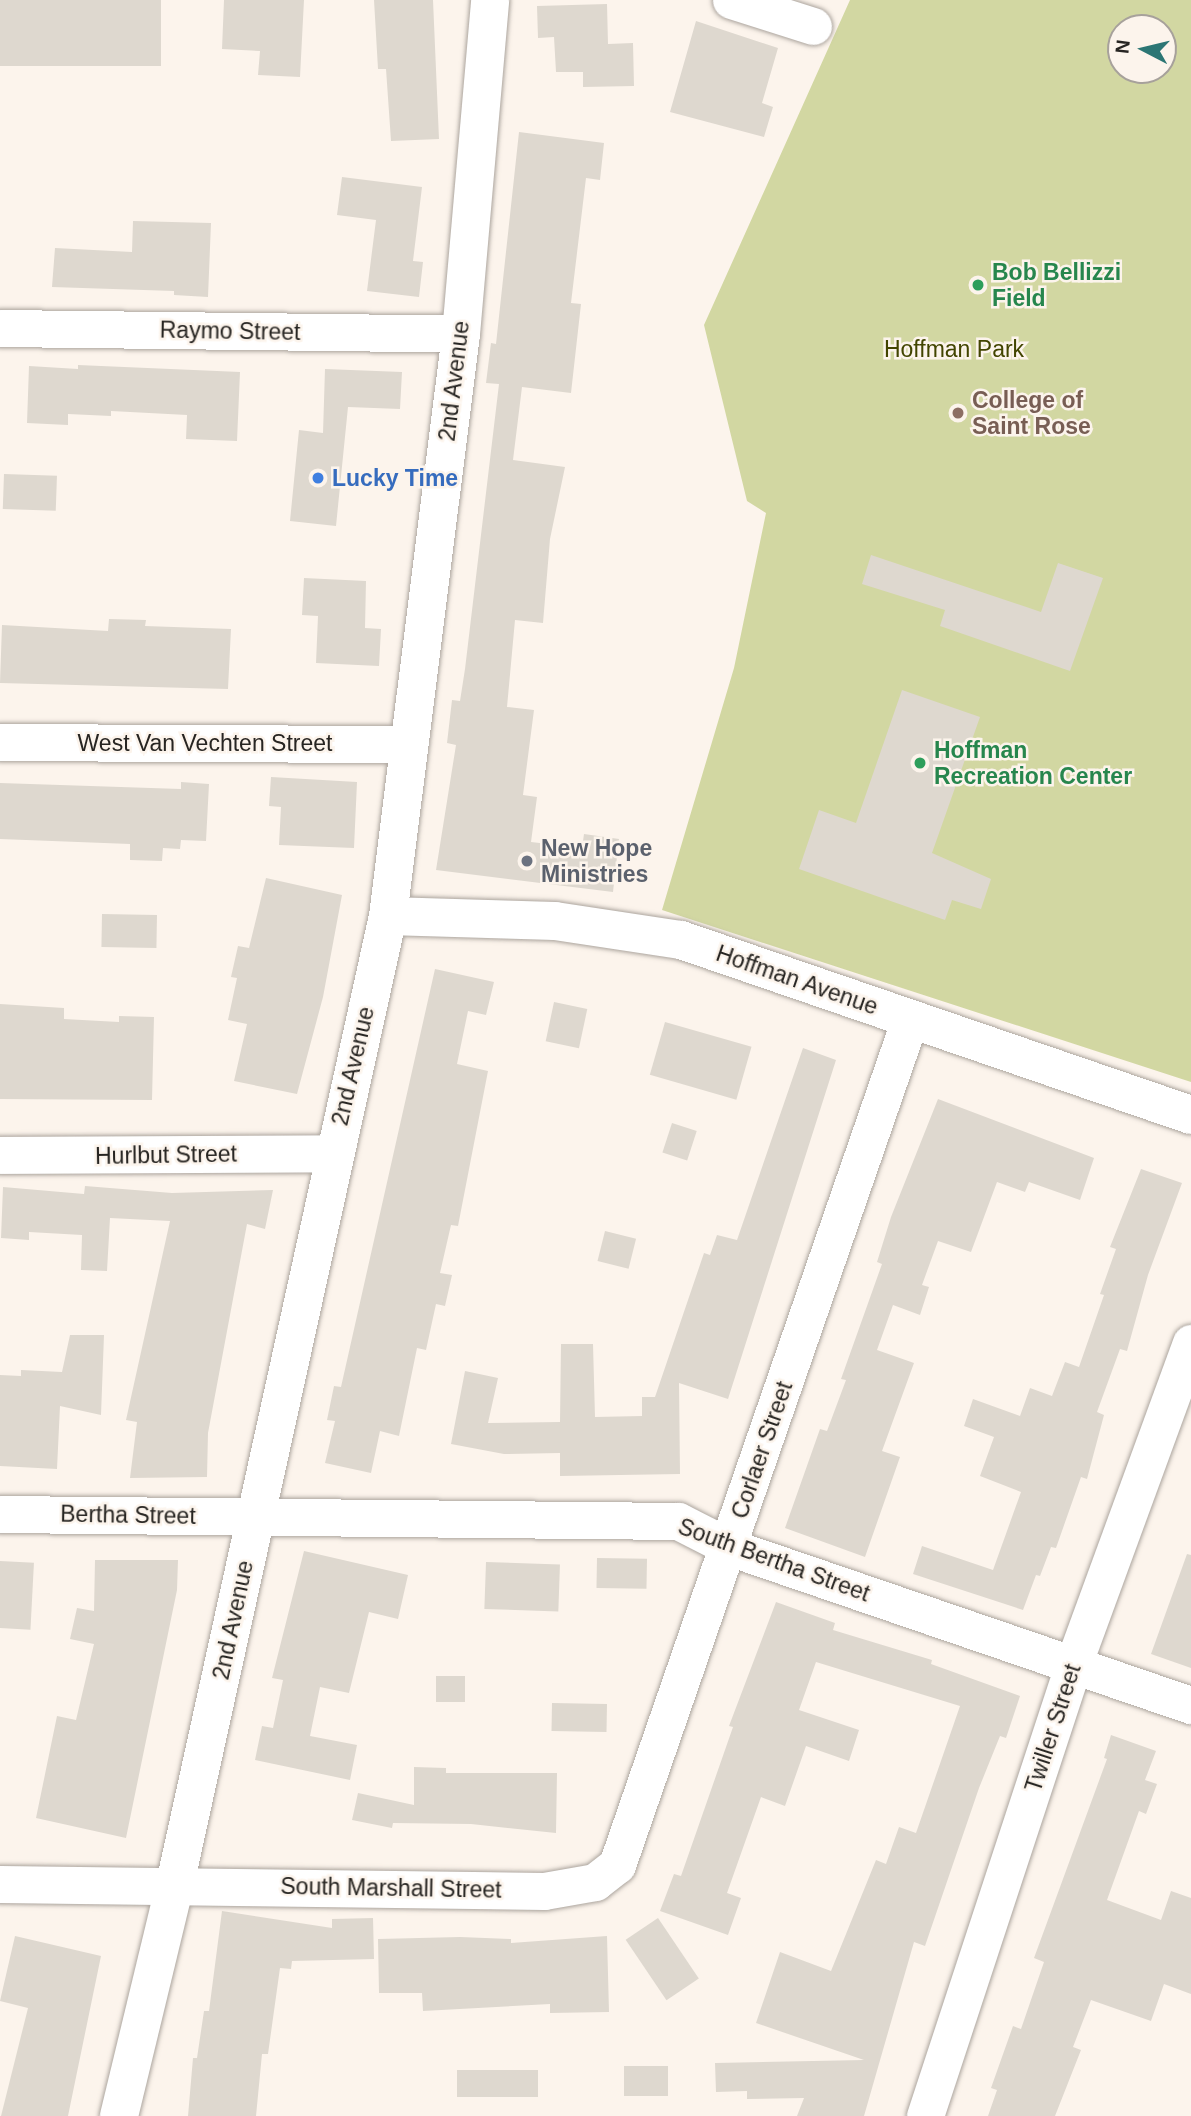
<!DOCTYPE html>
<html>
<head>
<meta charset="utf-8">
<style>
	body { margin:0 }
	#map { position:relative; width:1191px; height:2116px; overflow:hidden; background:#fcf4ec; font-family:Helvetica,sans-serif }
	div>[style] { position:absolute }
	[style*='--x'] { left:calc(var(--x)*1px); top:calc(var(--y)*1px); width:calc(var(--w)*1px); rotate:calc(var(--a)*1deg) }
	.green>* { inset:0; background:#d2d7a2 }
	.building>* { inset:0; background:#ded8cf; transform-origin:0 0 }
	.roads { filter:drop-shadow(0 0 2px #aca59e) drop-shadow(0 0 2px #aca59e) }
	.minor>* { height:37px; margin:-18.5px; padding:0 18.5px; transform-origin:18.5px; border-radius:18.5px; background:#fff }
	.tertiary>* { height:38px; margin:-19px; padding:0 19px; transform-origin:19px; border-radius:19px; background:#fff }
	.dots>* { width:19px; height:19px; translate:-50% -50%; box-sizing:border-box; border:4px solid #fcf4ec; border-radius:50% }
	span { translate:-50% -50%; white-space:nowrap; text-align:center; line-height:1.15; -webkit-text-stroke:5px #fcf4ec; paint-order:stroke }
	.leisure-label { font-size:23px; color:#27864d; font-weight:700 }
	.left { translate:0 -50%; text-align:left }
	.street-label { font-size:23px; color:#272522 }
	.park-label { font-size:23px; color:#424500 }
	.education-label { font-size:23px; color:#785e54; font-weight:700 }
	.shop-label { font-size:23px; color:#366cbe; font-weight:700 }
	.worship-label { font-size:23px; color:#5b616d; font-weight:700 }
	.north { position:absolute; left:1107px; top:14px; width:70px; height:70px; box-sizing:border-box; background:#fcf4ec; border:2px solid #a7a19b; border-radius:50%; rotate:277deg; font-size:19px; font-weight:700; line-height:28px; text-align:center; color:#272522 }
	.north::after { content:''; display:block; margin:auto; width:24px; height:32px; background:#2c7674; clip-path:polygon(50% 0,100% 100%,50% 72%,0 100%) }
</style>
</head>
<body>
<div id="map">
	<div class="green">
		<i style="clip-path:polygon(evenodd,850px 0,1191px 0,1191px 1082px,662px 910px,734px 668px,766px 513px,747px 501px,704px 325px,850px 0,1121px 28px,1163px 28px,1163px 70px,1121px 70px,1121px 28px)"></i>
	</div>
	<div class="building">
		<i style="left:0;top:0;width:161px;height:66px"></i>
		<i style="clip-path:polygon(224px 0,304px 0,300px 77px,258px 75px,260px 51px,222px 49px)"></i>
		<i style="clip-path:polygon(374px 0,433px 0,439px 139px,391px 141px,386px 69px,378px 69px)"></i>
		<i style="clip-path:polygon(607px 4px,608px 44px,633px 43px,634px 86px,583px 87px,583px 72px,556px 72px,554px 37px,538px 38px,537px 6px)"></i>
		<i style="clip-path:polygon(696px 21px,778px 48px,762px 103px,773px 107px,764px 137px,670px 112px)"></i>
		<i style="clip-path:polygon(519px 132px,604px 143px,600px 180px,586px 178px,571px 303px,581px 304px,571px 393px,522px 387px,513px 460px,565px 467px,550px 539px,543px 623px,515px 620px,507px 707px,534px 710px,523px 795px,537px 797px,531px 842px,582px 848px,584px 834px,619px 839px,613px 892px,436px 870px,456px 745px,447px 743px,452px 700px,460px 701px,465px 669px,499px 384px,486px 383px,491px 343px,496px 344px)"></i>
		<i style="clip-path:polygon(342px 177px,422px 187px,413px 261px,423px 262px,419px 297px,367px 291px,376px 220px,337px 215px)"></i>
		<i style="clip-path:polygon(133px 221px,211px 223px,208px 297px,174px 295px,174px 291px,52px 287px,55px 248px,132px 252px)"></i>
		<i style="clip-path:polygon(78px 365px,240px 372px,237px 441px,186px 439px,187px 415px,111px 411px,111px 416px,68px 414px,68px 425px,27px 423px,29px 366px,78px 369px)"></i>
		<i style="clip-path:polygon(325px 369px,402px 372px,400px 409px,348px 407px,336px 526px,290px 521px,299px 430px,323px 433px)"></i>
		<i style="left:4px;top:474px;width:53px;height:35px;rotate:2deg"></i>
		<i style="clip-path:polygon(871px 555px,1041px 612px,1058px 563px,1103px 578px,1070px 671px,940px 626px,945px 610px,862px 584px)"></i>
		<i style="clip-path:polygon(304px 578px,366px 581px,365px 628px,381px 629px,379px 666px,316px 663px,318px 616px,302px 615px)"></i>
		<i style="clip-path:polygon(109px 619px,146px 620px,145px 626px,231px 629px,228px 689px,0 683px,2px 625px,108px 631px)"></i>
		<i style="clip-path:polygon(902px 690px,980px 717px,932px 853px,991px 879px,981px 909px,952px 900px,945px 920px,799px 869px,819px 810px,856px 823px)"></i>
		<i style="clip-path:polygon(271px 777px,357px 782px,354px 848px,279px 845px,281px 807px,269px 806px)"></i>
		<i style="clip-path:polygon(181px 782px,209px 784px,206px 841px,181px 840px,180px 849px,163px 848px,162px 861px,130px 860px,130px 844px,0 839px,0 783px,181px 789px)"></i>
		<i style="clip-path:polygon(266px 878px,342px 895px,323px 997px,297px 1094px,234px 1081px,247px 1024px,228px 1020px,237px 978px,231px 977px,238px 946px,249px 948px)"></i>
		<i style="left:102px;top:914px;width:55px;height:33px;rotate:1deg"></i>
		<i style="clip-path:polygon(435px 969px,494px 982px,486px 1015px,468px 1011px,457px 1064px,488px 1071px,458px 1226px,451px 1225px,440px 1273px,452px 1275px,445px 1306px,436px 1304px,426px 1350px,417px 1348px,399px 1436px,380px 1431px,371px 1473px,325px 1463px,335px 1421px,327px 1420px,334px 1386px,341px 1387px)"></i>
		<i style="left:554px;top:1002px;width:34px;height:40px;rotate:12deg"></i>
		<i style="clip-path:polygon(0 1004px,64px 1008px,64px 1019px,119px 1022px,119px 1016px,154px 1017px,152px 1100px,0 1099px)"></i>
		<i style="left:665px;top:1022px;width:90px;height:55px;rotate:16deg"></i>
		<i style="clip-path:polygon(803px 1048px,836px 1060px,728px 1399px,679px 1383px,680px 1474px,560px 1476px,560px 1453px,504px 1454px,451px 1444px,465px 1371px,498px 1378px,488px 1423px,560px 1422px,561px 1344px,593px 1344px,595px 1417px,642px 1416px,642px 1397px,655px 1397px,704px 1253px,710px 1255px,717px 1235px,737px 1240px)"></i>
		<i style="clip-path:polygon(938px 1099px,1094px 1158px,1080px 1200px,1029px 1182px,1025px 1192px,997px 1182px,971px 1252px,938px 1241px,922px 1285px,929px 1287px,920px 1315px,893px 1305px,877px 1350px,914px 1363px,882px 1451px,900px 1457px,865px 1557px,785px 1528px,820px 1429px,827px 1431px,846px 1380px,841px 1379px,882px 1264px,877px 1262px,891px 1217px)"></i>
		<i style="left:672px;top:1123px;width:26px;height:31px;rotate:18deg"></i>
		<i style="clip-path:polygon(1141px 1169px,1182px 1183px,1148px 1275px,1127px 1351px,1120px 1349px,1097px 1412px,1104px 1415px,1087px 1479px,1081px 1477px,1056px 1548px,1051px 1547px,1040px 1576px,1036px 1575px,1023px 1610px,913px 1574px,922px 1546px,993px 1570px,1021px 1492px,980px 1476px,994px 1437px,964px 1426px,973px 1399px,1020px 1416px,1030px 1388px,1052px 1396px,1065px 1362px,1079px 1367px,1104px 1295px,1100px 1294px,1116px 1249px,1110px 1247px)"></i>
		<i style="clip-path:polygon(85px 1186px,172px 1193px,273px 1190px,265px 1229px,247px 1224px,208px 1433px,207px 1477px,130px 1478px,137px 1422px,126px 1420px,170px 1221px,110px 1218px,107px 1271px,81px 1270px,82px 1235px,29px 1232px,29px 1240px,1px 1238px,3px 1187px,84px 1194px)"></i>
		<i style="left:605px;top:1231px;width:32px;height:31px;rotate:14deg"></i>
		<i style="clip-path:polygon(70px 1335px,104px 1335px,101px 1415px,60px 1406px,57px 1469px,0 1466px,0 1375px,21px 1376px,21px 1370px,62px 1372px)"></i>
		<i style="clip-path:polygon(304px 1551px,408px 1575px,398px 1619px,369px 1612px,349px 1693px,320px 1687px,310px 1736px,357px 1745px,350px 1780px,255px 1760px,262px 1726px,273px 1728px,283px 1680px,272px 1678px)"></i>
		<i style="clip-path:polygon(1187px 1554px,1191px 1555px,1191px 1668px,1151px 1654px)"></i>
		<i style="left:597px;top:1558px;width:50px;height:30px;rotate:1deg"></i>
		<i style="clip-path:polygon(95px 1560px,178px 1560px,177px 1590px,126px 1838px,36px 1818px,57px 1716px,76px 1720px,94px 1644px,70px 1639px,77px 1608px,94px 1611px)"></i>
		<i style="left:0;top:1561px;width:34px;height:67px;rotate:3deg"></i>
		<i style="left:486px;top:1562px;width:74px;height:47px;rotate:2deg"></i>
		<i style="clip-path:polygon(776px 1602px,835px 1623px,833px 1630px,932px 1660px,931px 1664px,1020px 1696px,1006px 1738px,1000px 1736px,979px 1788px,925px 1946px,914px 1942px,864px 2116px,797px 2116px,804px 2098px,747px 2099px,747px 2091px,716px 2092px,715px 2063px,864px 2060px,756px 2023px,780px 1952px,831px 1971px,876px 1860px,886px 1864px,899px 1827px,916px 1833px,960px 1706px,816px 1662px,799px 1710px,859px 1730px,849px 1761px,806px 1746px,785px 1806px,761px 1797px,727px 1893px,741px 1898px,728px 1935px,660px 1911px,674px 1874px,681px 1876px,733px 1727px,729px 1726px)"></i>
		<i style="left:436px;top:1676px;width:29px;height:26px"></i>
		<i style="left:552px;top:1703px;width:55px;height:28px;rotate:1deg"></i>
		<i style="clip-path:polygon(1111px 1735px,1156px 1751px,1145px 1780px,1157px 1784px,1146px 1814px,1139px 1811px,1107px 1900px,1161px 1920px,1171px 1891px,1191px 1898px,1191px 1994px,1164px 1984px,1151px 2021px,1091px 2000px,1073px 2047px,1081px 2050px,1055px 2116px,988px 2116px,997px 2090px,991px 2088px,1013px 2026px,1021px 2029px,1044px 1962px,1034px 1958px,1107px 1759px,1104px 1758px)"></i>
		<i style="clip-path:polygon(414px 1767px,446px 1768px,446px 1773px,557px 1773px,556px 1833px,471px 1824px,393px 1823px,392px 1828px,352px 1820px,358px 1793px,414px 1805px)"></i>
		<i style="clip-path:polygon(222px 1911px,332px 1928px,332px 1919px,373px 1918px,374px 1959px,292px 1961px,291px 1969px,280px 1968px,268px 2054px,262px 2054px,256px 2116px,188px 2116px,193px 2058px,197px 2058px,204px 2011px,209px 2011px)"></i>
		<i style="left:658px;top:1918px;width:73px;height:39px;rotate:56deg"></i>
		<i style="clip-path:polygon(15px 1936px,101px 1956px,68px 2116px,1px 2116px,28px 2008px,0 2001px)"></i>
		<i style="clip-path:polygon(607px 1936px,609px 2012px,550px 2013px,550px 2004px,423px 2011px,422px 1993px,379px 1993px,378px 1939px,460px 1937px,511px 1939px,511px 1943px)"></i>
		<i style="left:624px;top:2066px;width:44px;height:30px"></i>
		<i style="left:457px;top:2070px;width:81px;height:27px"></i>
	</div>
	<div class="roads">
		<div class="minor">
			<i style="--x:731;--y:0;--w:86;--a:17.6"></i>
			<i style="--x:0;--y:328;--w:461;--a:0.7"></i>
			<i style="--x:0;--y:742;--w:409;--a:0.3"></i>
			<i style="--x:0;--y:1155;--w:333;--a:-0.3"></i>
			<i style="--x:0;--y:1514;--w:678;--a:0.59"></i>
			<i style="--x:678;--y:1521;--w:57;--a:27"></i>
			<i style="--x:729;--y:1547;--w:488;--a:18.9"></i>
			<i style="--x:0;--y:1884;--w:544;--a:0.74"></i>
			<i style="--x:544;--y:1891;--w:52;--a:-10"></i>
			<i style="--x:595;--y:1882;--w:28;--a:-38"></i>
			<i style="--x:617;--y:1865;--w:895;--a:-70.9"></i>
			<i style="--x:925;--y:2116;--w:475;--a:-71.8"></i>
			<i style="--x:1073;--y:1665;--w:343;--a:-69.9"></i>
		</div>
		<div class="tertiary">
			<i style="--x:388;--y:916;--w:167;--a:1.7"></i>
			<i style="--x:555;--y:921;--w:127;--a:8.6"></i>
			<i style="--x:681;--y:940;--w:539;--a:18.94"></i>
			<i style="--x:119;--y:2116;--w:239;--a:-76.4"></i>
			<i style="--x:175;--y:1884;--w:991;--a:-77.59"></i>
			<i style="--x:388;--y:916;--w:587;--a:-82.85"></i>
			<i style="--x:461;--y:334;--w:335;--a:-85"></i>
		</div>
	</div>
	<div class="dots">
		<i style="left:978px;top:285px;background:#2e9e5b"></i>
		<i style="left:958px;top:413px;background:#8d6e63"></i>
		<i style="left:318px;top:478px;background:#3f7fe0"></i>
		<i style="left:920px;top:763px;background:#2e9e5b"></i>
		<i style="left:527px;top:861px;background:#6b7280"></i>
	</div>
	<div class="leisure-label">
		<span class="left" style="left:992px;top:285px">Bob Bellizzi<br>Field</span>
		<span class="left" style="left:934px;top:763px">Hoffman<br>Recreation Center</span>
	</div>
	<div class="street-label">
		<span style="left:230px;top:331px;rotate:1deg">Raymo Street</span>
		<span style="left:454px;top:381px;rotate:-83deg">2nd Avenue</span>
		<span style="left:205px;top:743px">West Van Vechten Street</span>
		<span style="left:797px;top:980px;rotate:19deg">Hoffman Avenue</span>
		<span style="left:353px;top:1066px;rotate:-77deg">2nd Avenue</span>
		<span style="left:166px;top:1155px;rotate:-1deg">Hurlbut Street</span>
		<span style="left:762px;top:1450px;rotate:-71deg">Corlaer Street</span>
		<span style="left:128px;top:1515px;rotate:1deg">Bertha Street</span>
		<span style="left:774px;top:1560px;rotate:20deg">South Bertha Street</span>
		<span style="left:233px;top:1620px;rotate:-78deg">2nd Avenue</span>
		<span style="left:1053px;top:1728px;rotate:-72deg">Twiller Street</span>
		<span style="left:391px;top:1888px;rotate:1deg">South Marshall Street</span>
	</div>
	<div class="park-label">
		<span style="left:954px;top:349px">Hoffman Park</span>
	</div>
	<div class="education-label">
		<span class="left" style="left:972px;top:413px">College of<br>Saint Rose</span>
	</div>
	<div class="shop-label">
		<span class="left" style="left:332px;top:478px">Lucky Time</span>
	</div>
	<div class="worship-label">
		<span class="left" style="left:541px;top:861px">New Hope<br>Ministries</span>
	</div>
	<div class="north">N</div>
</div>
</body>
</html>
